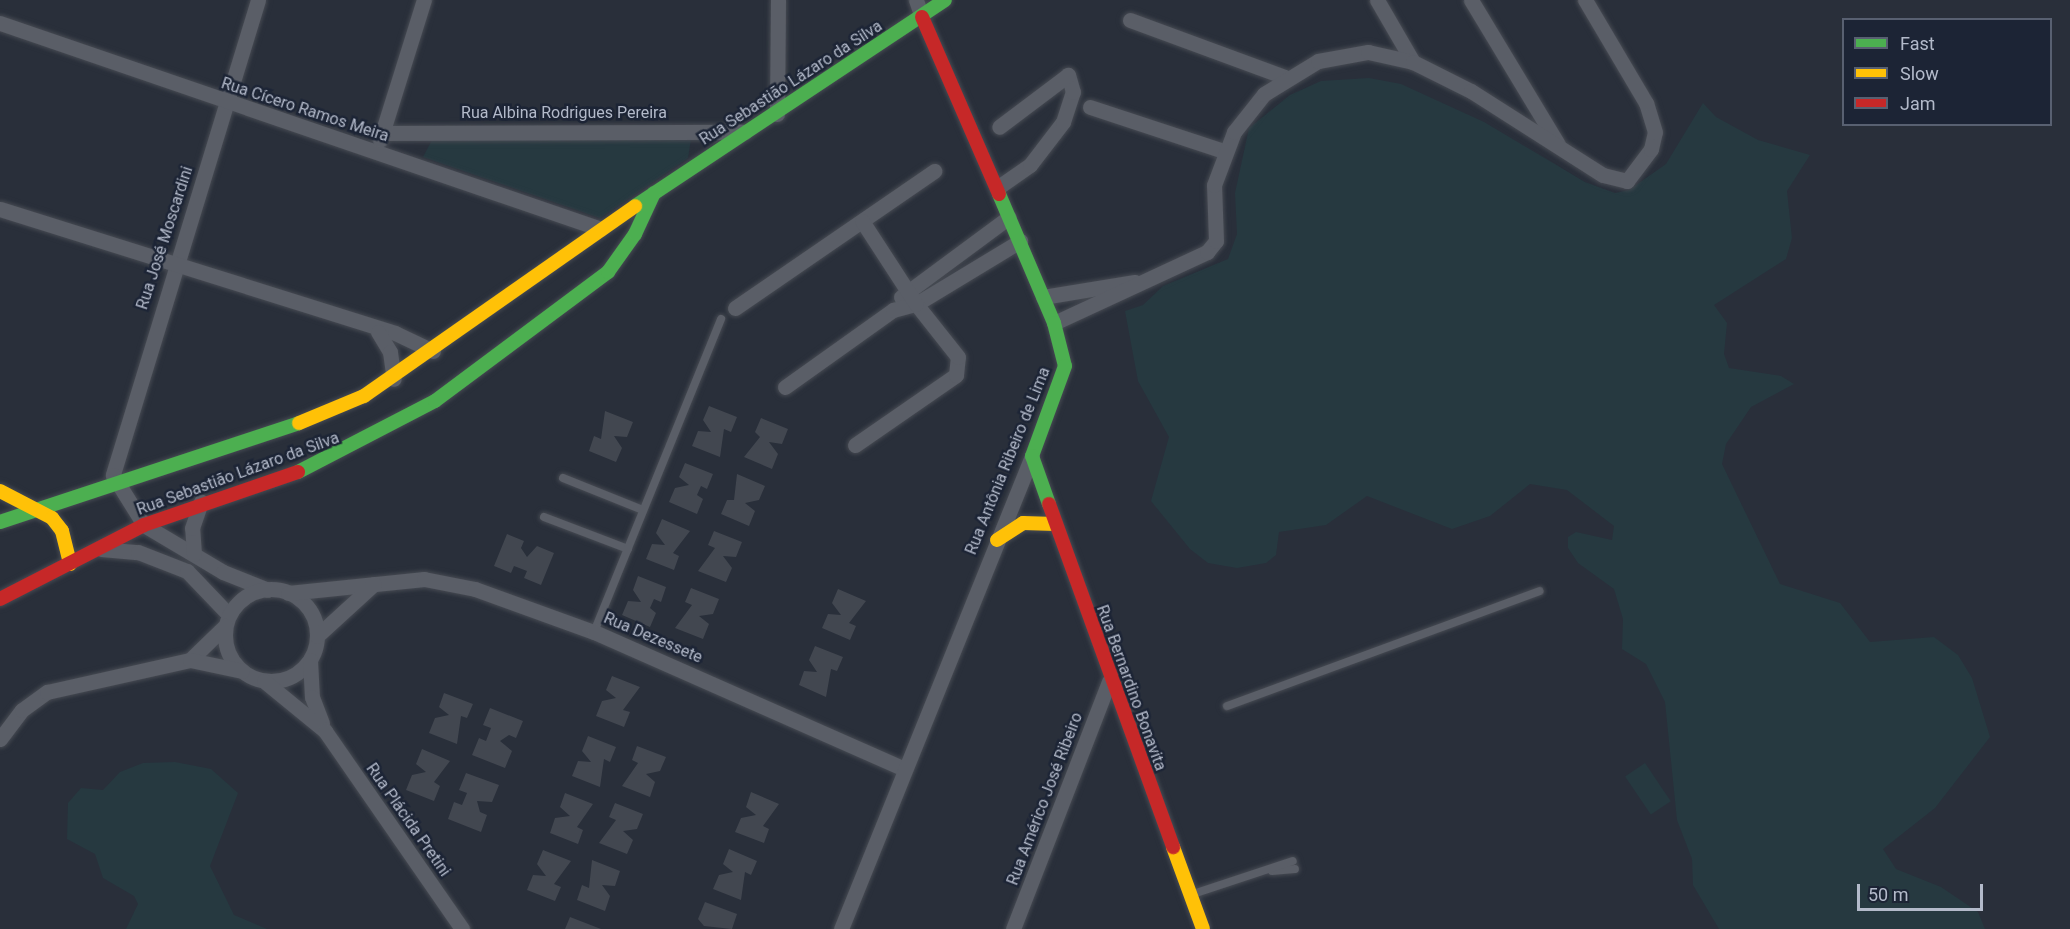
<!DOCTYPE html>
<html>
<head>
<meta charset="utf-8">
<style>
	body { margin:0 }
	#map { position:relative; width:2070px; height:929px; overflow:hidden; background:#292f3a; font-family:Roboto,sans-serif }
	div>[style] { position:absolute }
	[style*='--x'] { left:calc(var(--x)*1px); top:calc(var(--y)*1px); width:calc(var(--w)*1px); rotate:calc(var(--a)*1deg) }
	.green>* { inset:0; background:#263940; transform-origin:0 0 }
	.building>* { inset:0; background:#424750 }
	.roads { filter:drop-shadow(0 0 2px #464a52) drop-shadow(0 0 2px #464a52) }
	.lane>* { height:8px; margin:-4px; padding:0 4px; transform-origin:4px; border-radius:4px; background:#5a5e67 }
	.street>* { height:15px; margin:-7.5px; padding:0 7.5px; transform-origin:7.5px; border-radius:7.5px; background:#5a5e67 }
	.street>.ring { margin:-7.5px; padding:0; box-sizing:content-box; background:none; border:15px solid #5a5e67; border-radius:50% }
	.fast>* { height:14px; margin:-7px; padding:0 7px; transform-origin:7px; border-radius:7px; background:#4caf50 }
	.slow>* { height:14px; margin:-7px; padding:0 7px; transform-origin:7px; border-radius:7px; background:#ffc107 }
	.jam>* { height:14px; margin:-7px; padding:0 7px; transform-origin:7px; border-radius:7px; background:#c62828 }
	span { translate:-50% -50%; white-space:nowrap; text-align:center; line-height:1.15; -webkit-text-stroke:5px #1c2435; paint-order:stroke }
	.street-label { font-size:16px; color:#b3baca }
	.legend { position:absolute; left:1842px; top:18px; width:210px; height:108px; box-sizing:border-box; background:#1c2435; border:2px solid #586071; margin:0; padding:8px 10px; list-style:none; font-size:18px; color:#b3baca }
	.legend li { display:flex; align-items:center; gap:12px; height:30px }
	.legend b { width:30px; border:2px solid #586071 }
	.scale { position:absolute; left:1857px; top:884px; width:126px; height:27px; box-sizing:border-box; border:3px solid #b3baca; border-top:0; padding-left:8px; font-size:18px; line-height:21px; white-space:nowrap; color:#b3baca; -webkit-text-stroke:4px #1c2435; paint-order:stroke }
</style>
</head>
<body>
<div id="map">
	<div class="green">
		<i style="clip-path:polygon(1369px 78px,1401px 84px,1484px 122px,1585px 182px,1615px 193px,1629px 190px,1666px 164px,1703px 103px,1716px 117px,1758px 140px,1810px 155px,1787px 191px,1792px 238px,1786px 259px,1714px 305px,1727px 323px,1724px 354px,1729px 368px,1781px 376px,1794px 384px,1751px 407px,1726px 444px,1722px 464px,1780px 584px,1840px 603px,1870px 642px,1934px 637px,1958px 655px,1972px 678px,1990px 737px,1935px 808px,1883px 849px,1896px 869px,1941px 887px,1978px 912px,1985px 929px,1719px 929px,1693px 885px,1692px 859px,1677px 820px,1665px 702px,1646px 664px,1622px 649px,1623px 619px,1614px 589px,1578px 563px,1568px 548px,1568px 537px,1576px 532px,1612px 540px,1614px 526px,1567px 490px,1530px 484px,1490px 516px,1452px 529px,1367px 496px,1326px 525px,1279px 532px,1276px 555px,1266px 563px,1237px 568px,1208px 563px,1190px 549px,1151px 501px,1169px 437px,1138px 381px,1125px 311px,1143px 305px,1163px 286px,1228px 259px,1237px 234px,1235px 193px,1249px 128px,1290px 95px,1321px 81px)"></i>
		<i style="clip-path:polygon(691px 139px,688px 158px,600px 218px,423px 157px,432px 140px)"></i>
		<i style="clip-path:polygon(175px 762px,211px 769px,238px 793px,210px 866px,234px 915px,267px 929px,126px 929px,138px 904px,134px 896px,103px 878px,95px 854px,67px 839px,68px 803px,81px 788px,103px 790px,120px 772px,143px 763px)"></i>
		<i style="left:1645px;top:763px;width:46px;height:24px;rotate:56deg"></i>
	</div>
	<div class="building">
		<i style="clip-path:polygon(709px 406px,737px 417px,731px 432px,724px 429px,720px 457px,692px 446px,698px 431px,711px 432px,703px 420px)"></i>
		<i style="clip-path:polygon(605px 411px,633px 422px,627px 437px,614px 436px,622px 448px,616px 462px,589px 451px,594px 436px,601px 439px)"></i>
		<i style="clip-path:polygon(761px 418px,788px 429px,782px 444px,769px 442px,778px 454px,772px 469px,744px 457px,760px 437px,755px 432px)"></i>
		<i style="clip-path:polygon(685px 463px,713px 474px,707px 489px,701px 486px,697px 495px,703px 499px,697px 514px,669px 502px,675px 488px,689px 485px,679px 477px)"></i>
		<i style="clip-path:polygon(737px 474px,765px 486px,759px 500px,745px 503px,755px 511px,749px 526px,721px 514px,727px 500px,734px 500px)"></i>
		<i style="clip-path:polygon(662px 519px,690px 531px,673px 553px,679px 556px,674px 570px,646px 559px,652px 544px,665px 545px,656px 533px)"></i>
		<i style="clip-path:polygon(714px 531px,742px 542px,736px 557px,723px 556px,732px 568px,726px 582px,698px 571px,715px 548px,708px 545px)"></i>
		<i style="clip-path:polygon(507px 534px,524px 541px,521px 548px,527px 557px,537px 546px,554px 553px,541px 585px,524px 578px,527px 571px,514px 566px,511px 573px,494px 566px)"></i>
		<i style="clip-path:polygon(638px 576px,666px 587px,661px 602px,654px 599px,650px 608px,656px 613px,650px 627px,622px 615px,628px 601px,641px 602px,633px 590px)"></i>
		<i style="clip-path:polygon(691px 588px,719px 599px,713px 614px,699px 616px,709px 624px,703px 639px,675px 628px,692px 605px,685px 602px)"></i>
		<i style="clip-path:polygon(838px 589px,866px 601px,849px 623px,856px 626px,850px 640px,822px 628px,828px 614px,841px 615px,832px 603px)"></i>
		<i style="clip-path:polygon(815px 646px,843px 657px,837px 671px,831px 669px,826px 697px,799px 685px,804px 671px,817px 672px,809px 660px)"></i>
		<i style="clip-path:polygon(612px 676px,640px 687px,623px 710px,630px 712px,624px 727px,596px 716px,602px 701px,616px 698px,606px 690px)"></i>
		<i style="clip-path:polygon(444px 693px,473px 704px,467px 718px,461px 716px,457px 744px,429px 733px,435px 718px,449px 715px,439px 707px)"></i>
		<i style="clip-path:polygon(490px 708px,523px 721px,516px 738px,509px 735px,500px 741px,512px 751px,505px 768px,472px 755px,479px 738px,486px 741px,491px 728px,483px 725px)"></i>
		<i style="clip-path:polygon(588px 736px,616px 747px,610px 762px,604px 759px,600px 787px,572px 776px,578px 761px,591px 762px,582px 751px)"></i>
		<i style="clip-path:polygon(637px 746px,666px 757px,660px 771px,646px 774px,655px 782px,650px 797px,622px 786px,638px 763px,632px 760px)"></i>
		<i style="clip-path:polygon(422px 749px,450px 761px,434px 782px,440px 786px,434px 801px,406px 790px,412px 775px,426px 772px,416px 764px)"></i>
		<i style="clip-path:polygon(466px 773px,499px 785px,492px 802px,477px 801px,480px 812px,487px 815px,481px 832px,448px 819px,454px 802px,462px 805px,467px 793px,459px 790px)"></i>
		<i style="clip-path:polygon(751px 792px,779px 804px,763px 826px,769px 829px,764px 843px,735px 832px,741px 818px,756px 815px,746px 807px)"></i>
		<i style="clip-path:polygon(565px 793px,593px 804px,577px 827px,583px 830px,578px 844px,550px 833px,555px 818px,570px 816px,560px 807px)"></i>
		<i style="clip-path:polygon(615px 803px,643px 814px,637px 829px,623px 831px,633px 840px,627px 854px,599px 843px,616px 820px,609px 817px)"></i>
		<i style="clip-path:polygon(729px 849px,757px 861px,751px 875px,745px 872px,741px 900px,713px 889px,719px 875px,733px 872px,723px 864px)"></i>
		<i style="clip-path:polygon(543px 850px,571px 861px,554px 884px,561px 887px,555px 901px,527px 890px,533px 875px,546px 876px,537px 864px)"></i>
		<i style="clip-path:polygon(592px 860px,620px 871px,615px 886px,602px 885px,610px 896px,605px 911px,577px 900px,582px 885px,589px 888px)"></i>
		<i style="clip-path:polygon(705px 902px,737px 914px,732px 929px,704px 926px,698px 919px)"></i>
		<i style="clip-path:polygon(570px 917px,601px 929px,565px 929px)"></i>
	</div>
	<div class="roads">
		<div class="lane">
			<i style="--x:563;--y:478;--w:86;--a:21.8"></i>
			<i style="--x:544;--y:517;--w:90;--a:20.9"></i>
			<i style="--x:594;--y:632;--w:338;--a:-67.9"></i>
			<i style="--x:1227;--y:706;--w:333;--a:-20.2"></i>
			<i style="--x:1272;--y:871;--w:23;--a:-5"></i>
			<i style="--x:1193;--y:894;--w:105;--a:-18.3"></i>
		</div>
		<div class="street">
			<i style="--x:258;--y:0;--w:497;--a:107"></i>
			<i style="--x:113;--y:475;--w:59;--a:58.2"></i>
			<i style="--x:144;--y:525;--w:92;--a:30.7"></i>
			<i style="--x:223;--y:572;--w:48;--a:21.8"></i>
			<i style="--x:916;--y:0;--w:18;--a:71"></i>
			<i style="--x:1377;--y:0;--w:72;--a:59.9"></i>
			<i style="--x:1471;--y:0;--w:168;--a:58.9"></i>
			<i style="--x:1130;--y:20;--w:165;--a:20.2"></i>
			<i style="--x:0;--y:23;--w:635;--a:18.92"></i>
			<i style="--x:1090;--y:107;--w:141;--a:18.2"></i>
			<i style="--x:777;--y:114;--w:114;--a:-89.5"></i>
			<i style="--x:383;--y:133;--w:362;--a:-0.2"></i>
			<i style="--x:380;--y:140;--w:147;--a:-72.6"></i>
			<i style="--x:997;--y:188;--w:40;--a:-34.9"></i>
			<i style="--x:1030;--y:165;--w:54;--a:-52.5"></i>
			<i style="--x:1063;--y:122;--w:32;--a:-72"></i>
			<i style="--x:1073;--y:92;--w:18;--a:-106"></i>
			<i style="--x:1068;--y:75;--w:86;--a:143"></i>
			<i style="--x:0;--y:209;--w:414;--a:17.4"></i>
			<i style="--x:395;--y:333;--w:42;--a:25.3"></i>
			<i style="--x:901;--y:297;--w:134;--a:-36.5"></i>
			<i style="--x:1043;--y:297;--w:93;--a:-9.3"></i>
			<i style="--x:735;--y:308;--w:242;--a:-34.5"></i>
			<i style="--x:1054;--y:323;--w:169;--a:-24.9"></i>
			<i style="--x:1207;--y:252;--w:14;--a:-51"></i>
			<i style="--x:1216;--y:241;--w:56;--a:-92"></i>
			<i style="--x:1214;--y:185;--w:57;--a:-69.3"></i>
			<i style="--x:1234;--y:132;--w:48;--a:-51.7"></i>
			<i style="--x:1264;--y:94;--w:63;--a:-31.4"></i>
			<i style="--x:1318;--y:61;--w:51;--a:-10.2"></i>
			<i style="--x:1368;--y:52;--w:46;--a:12.5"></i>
			<i style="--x:1413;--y:62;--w:65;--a:26.6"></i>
			<i style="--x:1471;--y:91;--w:156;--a:32.5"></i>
			<i style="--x:1603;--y:175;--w:25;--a:14"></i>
			<i style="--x:1627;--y:181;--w:40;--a:-53"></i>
			<i style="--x:1651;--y:149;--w:17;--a:-77"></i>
			<i style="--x:1655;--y:132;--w:30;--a:-107"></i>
			<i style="--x:1646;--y:103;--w:120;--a:-120.6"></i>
			<i style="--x:378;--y:332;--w:23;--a:59"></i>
			<i style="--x:390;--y:352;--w:27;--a:82"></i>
			<i style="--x:785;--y:387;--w:133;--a:-35.5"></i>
			<i style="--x:893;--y:310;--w:24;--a:-15"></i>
			<i style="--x:916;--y:304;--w:122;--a:-31.2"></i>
			<i style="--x:855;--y:445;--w:123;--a:-34.7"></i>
			<i style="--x:956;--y:375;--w:18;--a:-84"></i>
			<i style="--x:958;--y:357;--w:68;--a:-128.4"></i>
			<i style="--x:916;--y:304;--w:99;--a:-123"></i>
			<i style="--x:101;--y:549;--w:37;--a:5"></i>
			<i style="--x:138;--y:552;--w:53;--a:21.2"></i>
			<i style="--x:187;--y:571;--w:61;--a:46.3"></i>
			<i style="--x:194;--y:554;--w:26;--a:-94"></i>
			<i style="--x:192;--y:528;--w:28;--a:-71"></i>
			<i class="ring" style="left:225px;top:589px;width:77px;height:77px"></i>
			<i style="--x:288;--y:593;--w:137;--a:-5.9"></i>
			<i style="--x:424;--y:579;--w:52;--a:11.1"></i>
			<i style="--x:475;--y:589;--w:127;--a:19.9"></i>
			<i style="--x:594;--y:632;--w:339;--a:23.8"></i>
			<i style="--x:317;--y:636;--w:77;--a:-42.4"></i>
			<i style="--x:190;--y:660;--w:49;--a:-44.2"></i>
			<i style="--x:310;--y:660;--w:37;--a:87"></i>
			<i style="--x:312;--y:697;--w:28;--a:69"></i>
			<i style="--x:264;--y:681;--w:79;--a:39.3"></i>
			<i style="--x:325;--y:731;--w:241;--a:55.3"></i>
			<i style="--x:0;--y:739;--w:36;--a:-53"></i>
			<i style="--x:22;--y:710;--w:31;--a:-36"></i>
			<i style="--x:47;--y:692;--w:147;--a:-12.6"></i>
			<i style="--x:190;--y:660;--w:53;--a:11.9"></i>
			<i style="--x:841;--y:929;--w:510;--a:-68.01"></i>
			<i style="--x:1013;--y:929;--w:266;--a:-68.8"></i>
		</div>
		<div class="fast">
			<i style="--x:999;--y:194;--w:140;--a:66.9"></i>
			<i style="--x:1054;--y:323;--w:44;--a:75.7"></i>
			<i style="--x:1065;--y:366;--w:96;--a:110.1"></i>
			<i style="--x:1032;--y:456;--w:51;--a:70.5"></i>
			<i style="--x:635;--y:206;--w:372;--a:-33.6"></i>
			<i style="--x:298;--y:472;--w:154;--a:-27.4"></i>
			<i style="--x:435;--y:401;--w:216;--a:-36.7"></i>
			<i style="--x:608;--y:272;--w:47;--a:-54.6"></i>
			<i style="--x:635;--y:234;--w:45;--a:-65.1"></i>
			<i style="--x:0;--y:522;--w:315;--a:-18.3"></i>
		</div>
		<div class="slow">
			<i style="--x:299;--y:423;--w:70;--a:-22.6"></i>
			<i style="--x:364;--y:396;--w:331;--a:-35"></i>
			<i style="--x:0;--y:491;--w:59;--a:27.4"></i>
			<i style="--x:52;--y:518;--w:16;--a:52"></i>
			<i style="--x:62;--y:531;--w:34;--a:76"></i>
			<i style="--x:997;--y:540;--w:31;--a:-33"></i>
			<i style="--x:1023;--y:523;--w:32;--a:2"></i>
			<i style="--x:1173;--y:847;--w:87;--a:69.9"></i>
		</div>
		<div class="jam">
			<i style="--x:922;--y:17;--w:193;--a:66.5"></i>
			<i style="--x:1049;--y:504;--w:365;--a:70.1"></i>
			<i style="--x:0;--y:599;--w:162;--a:-27.2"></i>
			<i style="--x:144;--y:525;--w:163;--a:-19"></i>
		</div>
	</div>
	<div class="street-label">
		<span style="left:791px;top:83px;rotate:-33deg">Rua Sebastião Lázaro da Silva</span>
		<span style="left:305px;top:110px;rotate:18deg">Rua Cícero Ramos Meira</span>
		<span style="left:564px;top:113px">Rua Albina Rodrigues Pereira</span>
		<span style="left:165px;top:238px;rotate:-72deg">Rua José Moscardini</span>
		<span style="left:1008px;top:461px;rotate:-68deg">Rua Antônia Ribeiro de Lima</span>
		<span style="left:238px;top:474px;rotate:-20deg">Rua Sebastião Lázaro da Silva</span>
		<span style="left:653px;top:638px;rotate:23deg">Rua Dezessete</span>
		<span style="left:1131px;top:688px;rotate:70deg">Rua Bernardino Bonavita</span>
		<span style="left:1045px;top:799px;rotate:-69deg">Rua Américo José Ribeiro</span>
		<span style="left:408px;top:820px;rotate:55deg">Rua Plácida Pretini</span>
	</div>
	<ul class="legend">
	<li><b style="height:8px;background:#4caf50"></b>Fast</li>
	<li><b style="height:8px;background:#ffc107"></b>Slow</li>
	<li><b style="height:8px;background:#c62828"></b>Jam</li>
	</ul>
	<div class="scale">50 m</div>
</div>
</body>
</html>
